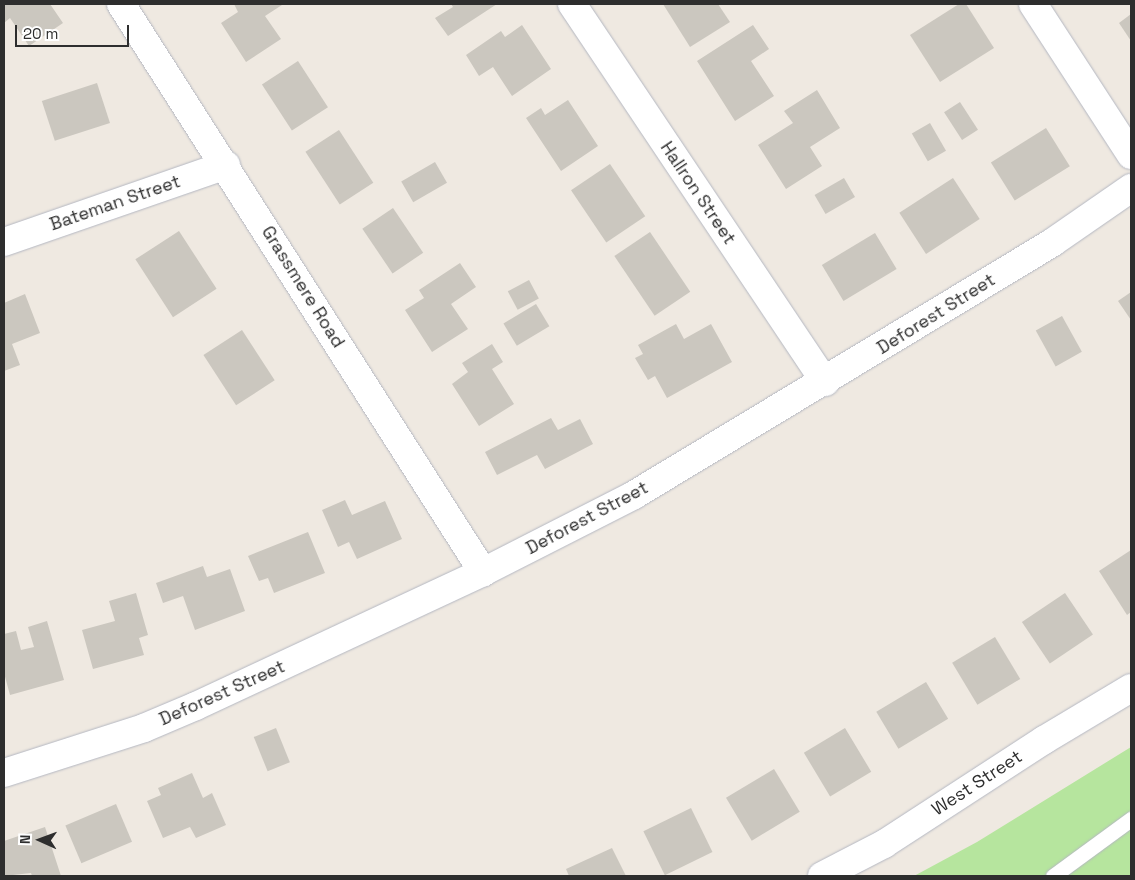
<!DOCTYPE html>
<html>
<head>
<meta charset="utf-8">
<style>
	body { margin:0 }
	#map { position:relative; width:1135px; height:880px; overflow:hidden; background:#efe9e1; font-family:"Space Grotesk",sans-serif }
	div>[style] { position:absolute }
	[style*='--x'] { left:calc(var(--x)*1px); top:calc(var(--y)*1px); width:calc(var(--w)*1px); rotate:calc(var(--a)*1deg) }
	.green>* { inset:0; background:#b6e59e }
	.building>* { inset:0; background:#cbc7bf; transform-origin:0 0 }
	.roads { filter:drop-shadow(0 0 1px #b4b7c1) drop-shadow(0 0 1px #b4b7c1) }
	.service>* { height:15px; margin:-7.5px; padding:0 7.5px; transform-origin:7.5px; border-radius:7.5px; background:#fff }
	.minor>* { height:28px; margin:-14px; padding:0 14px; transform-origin:14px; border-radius:14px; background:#fff }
	.tertiary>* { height:28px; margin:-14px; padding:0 14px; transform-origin:14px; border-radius:14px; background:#fff }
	span { translate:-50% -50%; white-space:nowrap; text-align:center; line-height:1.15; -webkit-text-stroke:4px #fff; paint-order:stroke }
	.street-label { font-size:18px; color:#2e2e2e }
	.frame { position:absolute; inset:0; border:5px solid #2e2e2e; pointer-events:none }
	.north { position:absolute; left:15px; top:815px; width:50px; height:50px; -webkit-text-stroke:4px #fff; paint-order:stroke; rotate:272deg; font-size:14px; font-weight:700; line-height:20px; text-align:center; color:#2e2e2e }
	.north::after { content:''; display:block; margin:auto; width:18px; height:22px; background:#2e2e2e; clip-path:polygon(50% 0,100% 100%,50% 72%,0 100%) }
	.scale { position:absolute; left:15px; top:25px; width:114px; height:22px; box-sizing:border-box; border:2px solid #2e2e2e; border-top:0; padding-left:6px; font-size:15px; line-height:18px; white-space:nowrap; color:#2e2e2e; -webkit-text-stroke:4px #fff; paint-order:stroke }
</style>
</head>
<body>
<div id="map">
	<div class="green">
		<i style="clip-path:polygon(1131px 747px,1131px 876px,914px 876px,977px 842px)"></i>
	</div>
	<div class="building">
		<i style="clip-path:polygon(4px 4px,50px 4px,63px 23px,29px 46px,10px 18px,4px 23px)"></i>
		<i style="clip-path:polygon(234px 4px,282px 5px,265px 16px,281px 39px,246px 62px,221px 23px,238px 12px)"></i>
		<i style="clip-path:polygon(451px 4px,497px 4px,448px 36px,435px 18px,453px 7px)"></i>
		<i style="clip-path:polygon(663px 4px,718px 4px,730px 22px,690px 47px)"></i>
		<i style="clip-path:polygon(959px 4px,966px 4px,994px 48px,940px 82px,910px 35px)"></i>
		<i style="clip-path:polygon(1131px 14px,1131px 41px,1119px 23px)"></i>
		<i style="clip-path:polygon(522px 25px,551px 69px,512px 96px,493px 67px,479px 76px,466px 55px,501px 31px,505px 37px)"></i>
		<i style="clip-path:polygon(753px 25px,769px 49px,751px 61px,774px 96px,735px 121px,697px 61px)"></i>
		<i style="left:298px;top:61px;width:55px;height:43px;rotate:57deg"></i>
		<i style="left:97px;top:83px;width:42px;height:58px;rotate:72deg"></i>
		<i style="clip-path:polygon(817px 90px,840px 128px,810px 147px,822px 166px,786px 189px,758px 145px,793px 123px,784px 111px)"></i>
		<i style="clip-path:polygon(568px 100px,598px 146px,561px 171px,526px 118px,541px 108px,545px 115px)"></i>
		<i style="left:960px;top:102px;width:33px;height:19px;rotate:57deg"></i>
		<i style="left:930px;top:123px;width:32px;height:21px;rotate:60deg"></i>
		<i style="left:1046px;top:128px;width:45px;height:65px;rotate:58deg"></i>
		<i style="left:339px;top:130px;width:63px;height:40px;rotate:57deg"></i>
		<i style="left:435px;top:162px;width:24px;height:39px;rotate:60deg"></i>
		<i style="left:610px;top:164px;width:63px;height:47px;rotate:56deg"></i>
		<i style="left:844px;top:178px;width:22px;height:34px;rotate:60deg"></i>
		<i style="left:953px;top:178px;width:49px;height:64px;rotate:57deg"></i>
		<i style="left:393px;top:208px;width:54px;height:37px;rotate:56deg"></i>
		<i style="left:179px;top:231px;width:69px;height:52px;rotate:57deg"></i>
		<i style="left:650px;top:232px;width:72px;height:43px;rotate:56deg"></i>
		<i style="left:875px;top:233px;width:42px;height:62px;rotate:59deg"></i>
		<i style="clip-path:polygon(460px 263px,476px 287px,451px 304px,468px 329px,432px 352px,405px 310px,424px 298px,419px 290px)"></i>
		<i style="left:529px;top:280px;width:21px;height:24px;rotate:62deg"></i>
		<i style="clip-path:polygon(1131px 292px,1131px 320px,1118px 301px)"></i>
		<i style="clip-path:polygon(25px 294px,40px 333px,12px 344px,20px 365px,4px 371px,4px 303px)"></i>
		<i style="left:536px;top:304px;width:26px;height:38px;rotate:59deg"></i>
		<i style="left:1062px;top:316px;width:41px;height:30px;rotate:61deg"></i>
		<i style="clip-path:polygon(676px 324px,684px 339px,711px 324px,732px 362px,667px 398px,655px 376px,648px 380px,635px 358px,643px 354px,638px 345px)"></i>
		<i style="left:242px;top:330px;width:60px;height:46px;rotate:57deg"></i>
		<i style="clip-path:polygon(492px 344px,503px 362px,492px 369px,514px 404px,479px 426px,452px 384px,468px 372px,462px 363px)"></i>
		<i style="clip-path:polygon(551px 418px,558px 430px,580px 419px,593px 444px,545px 469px,537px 455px,497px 475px,485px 452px)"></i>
		<i style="clip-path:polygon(345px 500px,352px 515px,385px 501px,402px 539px,357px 559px,349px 542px,338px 547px,322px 510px)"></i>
		<i style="clip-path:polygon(308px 532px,325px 573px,274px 593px,268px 578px,259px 581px,248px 556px)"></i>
		<i style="clip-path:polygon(1131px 550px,1131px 612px,1127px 615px,1099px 571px)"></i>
		<i style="clip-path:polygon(203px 566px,207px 577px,230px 569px,245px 611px,195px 630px,183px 596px,163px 603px,156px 583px)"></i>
		<i style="clip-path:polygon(136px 593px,148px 635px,139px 638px,144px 655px,93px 669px,82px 630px,115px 621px,109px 601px)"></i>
		<i style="left:1065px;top:593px;width:50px;height:52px;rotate:56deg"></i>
		<i style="clip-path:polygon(47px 621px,64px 680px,10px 695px,4px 673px,4px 634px,16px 631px,21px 650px,34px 647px,28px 627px)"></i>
		<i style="left:995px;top:637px;width:49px;height:50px;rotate:59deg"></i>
		<i style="left:926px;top:682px;width:43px;height:58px;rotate:59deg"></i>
		<i style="left:276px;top:728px;width:37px;height:24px;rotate:68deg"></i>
		<i style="left:845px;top:728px;width:51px;height:48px;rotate:59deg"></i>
		<i style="left:774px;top:769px;width:50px;height:56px;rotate:59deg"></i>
		<i style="clip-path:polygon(192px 773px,203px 798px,212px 793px,226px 825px,196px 838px,190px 827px,163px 838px,147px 801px,161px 795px,158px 788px)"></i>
		<i style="left:116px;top:804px;width:41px;height:55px;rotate:67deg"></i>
		<i style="left:691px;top:808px;width:49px;height:53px;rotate:64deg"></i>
		<i style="clip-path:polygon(45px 827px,61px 876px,32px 876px,31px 873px,4px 876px,4px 841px)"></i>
		<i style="clip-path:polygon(612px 848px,626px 876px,569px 876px,566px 869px)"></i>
	</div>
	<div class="roads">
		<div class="service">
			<i style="--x:1053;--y:876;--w:97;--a:-36.2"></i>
		</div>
		<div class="minor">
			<i style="--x:121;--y:4;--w:674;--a:57.49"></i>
			<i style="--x:572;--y:4;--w:455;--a:56.2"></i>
			<i style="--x:1033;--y:4;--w:180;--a:57"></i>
			<i style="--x:4;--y:242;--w:235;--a:-19.1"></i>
			<i style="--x:4;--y:773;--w:147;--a:-17.8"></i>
			<i style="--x:144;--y:728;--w:56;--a:-22.9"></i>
			<i style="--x:196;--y:706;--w:317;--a:-25"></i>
			<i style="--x:483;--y:572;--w:169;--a:-27"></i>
			<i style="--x:634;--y:495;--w:489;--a:-31.1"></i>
			<i style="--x:1053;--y:242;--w:95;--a:-34.7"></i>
		</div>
		<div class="tertiary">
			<i style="--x:822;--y:876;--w:70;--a:-27.3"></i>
			<i style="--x:884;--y:844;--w:191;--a:-33"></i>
			<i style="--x:1044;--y:740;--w:101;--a:-30.9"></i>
		</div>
	</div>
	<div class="street-label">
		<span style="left:698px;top:193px;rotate:56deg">Hallron Street</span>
		<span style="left:115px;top:203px;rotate:-19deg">Bateman Street</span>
		<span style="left:303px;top:287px;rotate:58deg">Grassmere Road</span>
		<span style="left:936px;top:314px;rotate:-32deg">Deforest Street</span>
		<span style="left:587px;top:518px;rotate:-28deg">Deforest Street</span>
		<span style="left:222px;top:693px;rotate:-24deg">Deforest Street</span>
		<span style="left:977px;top:783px;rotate:-33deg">West Street</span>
	</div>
	<div class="frame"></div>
	<div class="north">N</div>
	<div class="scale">20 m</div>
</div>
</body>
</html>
